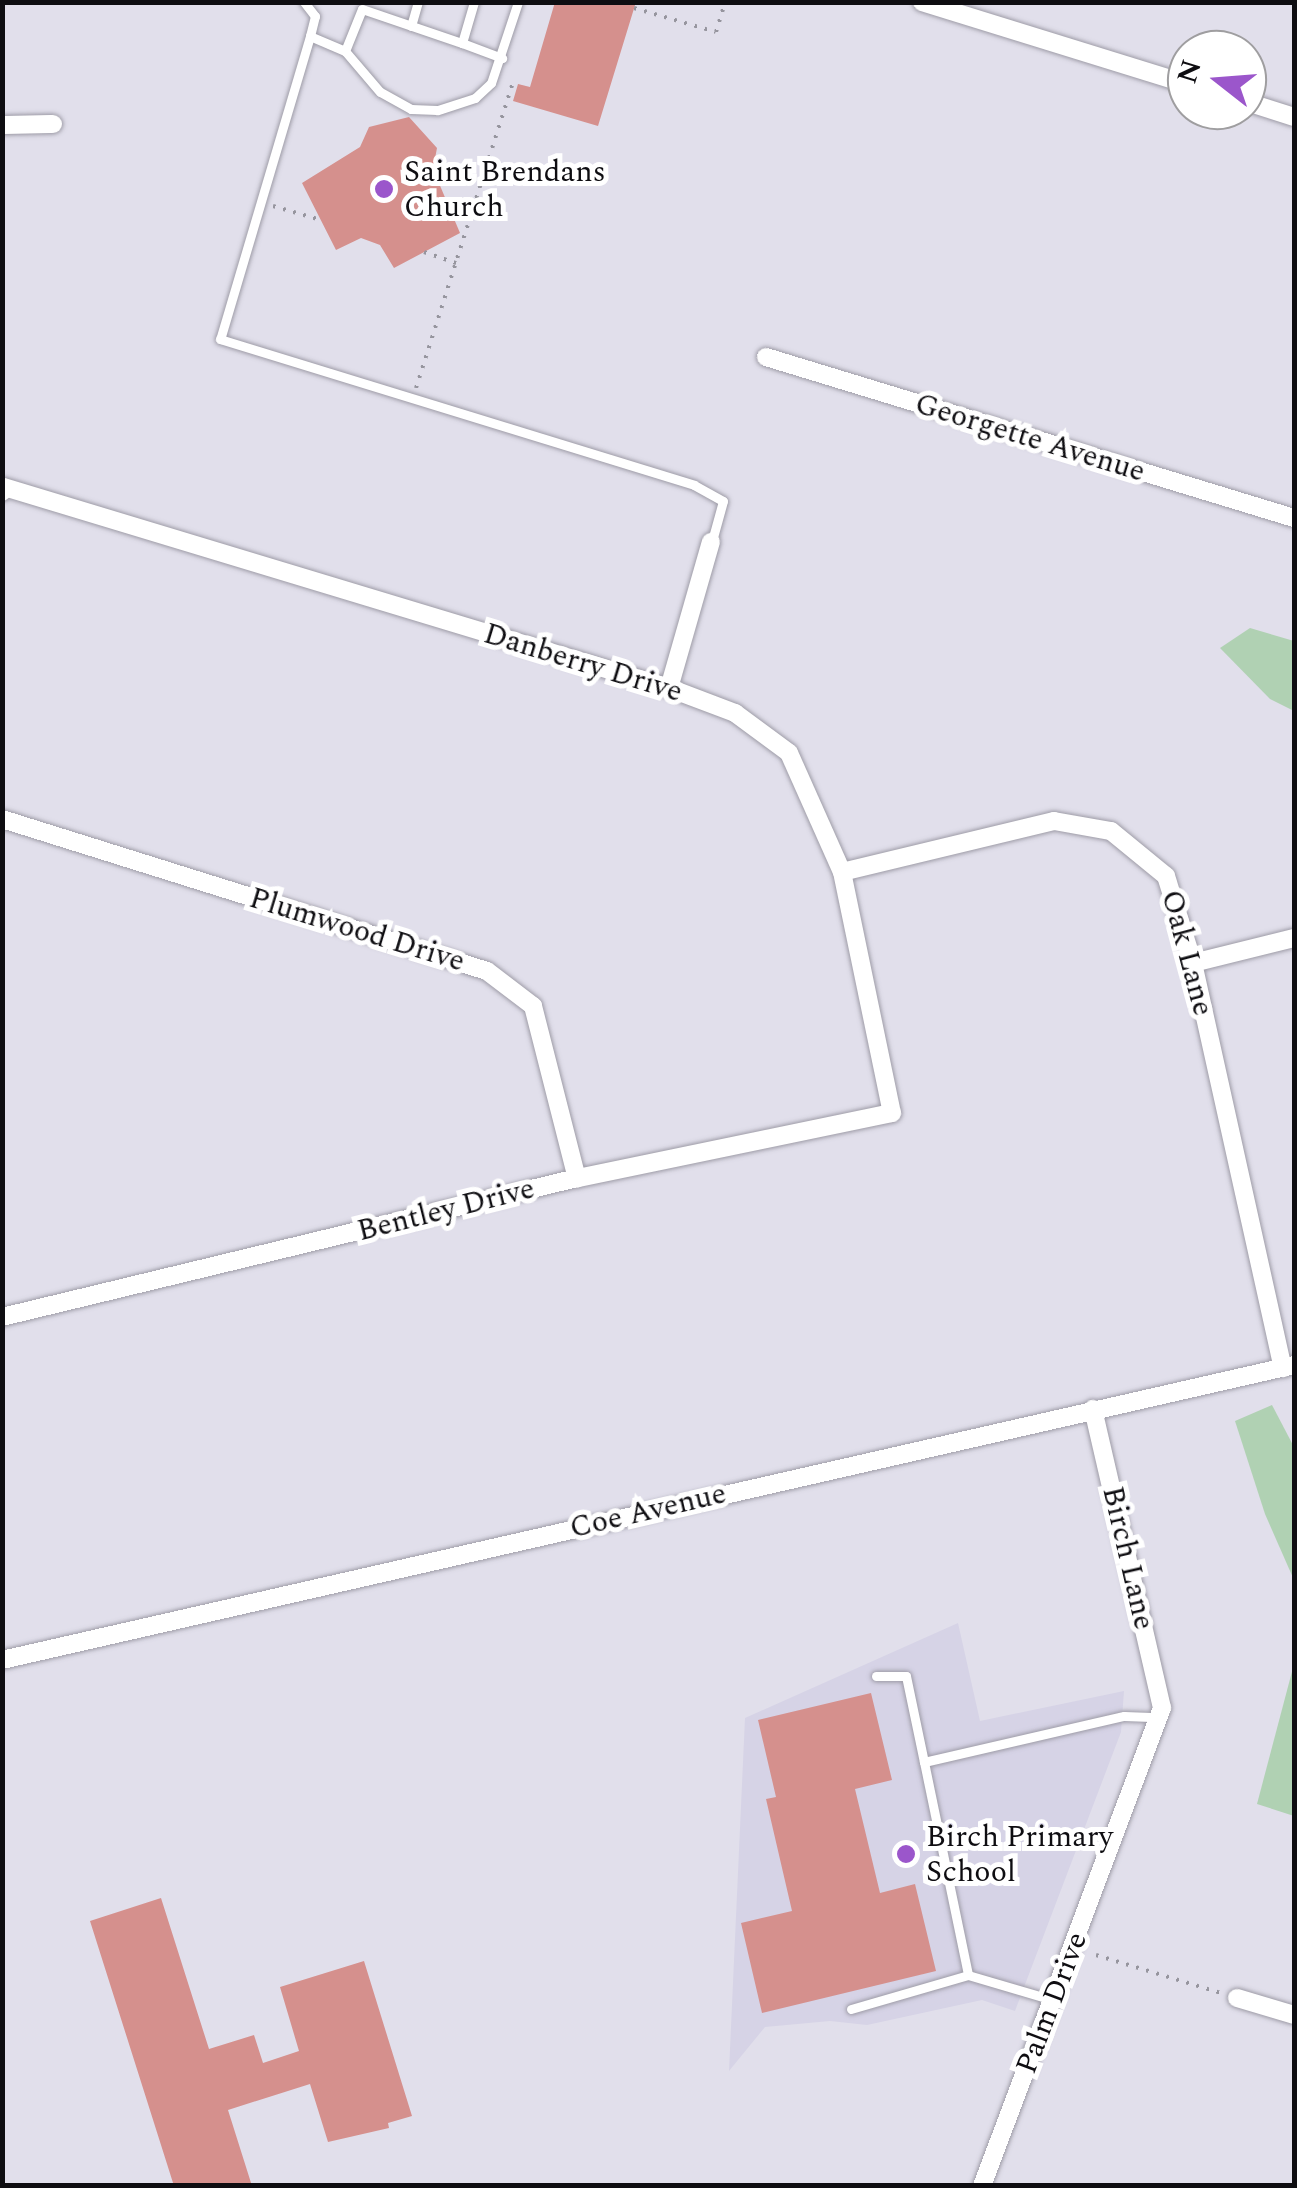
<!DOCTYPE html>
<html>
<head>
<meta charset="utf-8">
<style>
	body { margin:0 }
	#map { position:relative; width:1297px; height:2188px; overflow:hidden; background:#e1dfeb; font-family:Spectral,serif }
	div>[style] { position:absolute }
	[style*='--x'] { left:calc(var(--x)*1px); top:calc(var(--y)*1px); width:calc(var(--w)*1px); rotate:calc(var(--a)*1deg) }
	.built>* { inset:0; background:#d6d3e6 }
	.green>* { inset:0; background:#b0d1b3 }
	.building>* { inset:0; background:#d5908d }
	.path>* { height:4px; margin-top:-2px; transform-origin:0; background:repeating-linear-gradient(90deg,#96959e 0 2.5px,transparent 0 10.5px) }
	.roads { filter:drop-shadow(0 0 2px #9e9ca7) drop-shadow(0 0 2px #9e9ca7) }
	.lane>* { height:9px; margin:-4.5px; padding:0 4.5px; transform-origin:4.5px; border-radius:4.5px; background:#fff }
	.street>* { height:18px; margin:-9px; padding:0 9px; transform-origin:9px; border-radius:9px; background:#fff }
	.dots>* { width:28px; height:28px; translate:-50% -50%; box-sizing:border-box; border:5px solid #fff; border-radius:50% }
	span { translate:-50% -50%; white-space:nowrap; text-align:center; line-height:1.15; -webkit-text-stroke:10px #fff; paint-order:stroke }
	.poi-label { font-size:30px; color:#0e0d11 }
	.left { translate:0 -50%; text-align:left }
	.street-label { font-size:30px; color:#0e0d11 }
	.frame { position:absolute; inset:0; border:5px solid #0e0d11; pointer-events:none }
	.north { position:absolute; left:1167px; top:30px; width:100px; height:100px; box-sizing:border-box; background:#fff; border:2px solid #9f9ea0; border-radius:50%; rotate:287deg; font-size:28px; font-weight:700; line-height:40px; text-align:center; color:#0e0d11 }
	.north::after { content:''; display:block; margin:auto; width:35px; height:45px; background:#9b56cb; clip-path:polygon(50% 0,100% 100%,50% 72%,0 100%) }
</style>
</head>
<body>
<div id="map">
	<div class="built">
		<i style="clip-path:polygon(958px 1623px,980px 1721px,1124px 1691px,1121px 1732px,1015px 2011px,982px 2000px,867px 2025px,830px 2021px,765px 2027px,729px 2071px,745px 1718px)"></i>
	</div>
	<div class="green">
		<i style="clip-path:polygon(1250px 628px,1294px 641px,1294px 711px,1270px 699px,1220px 648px)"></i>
		<i style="clip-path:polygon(1272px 1405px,1294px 1447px,1294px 1580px,1265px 1514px,1235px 1421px)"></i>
		<i style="clip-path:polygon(1294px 1664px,1294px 1816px,1257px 1804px)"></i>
	</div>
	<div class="building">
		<i style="clip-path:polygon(555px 2px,636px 2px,598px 126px,513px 101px,518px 84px,530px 87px)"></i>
		<i style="clip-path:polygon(409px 117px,437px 148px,433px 169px,460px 233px,394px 268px,380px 245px,361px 238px,336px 250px,302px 183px,360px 147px,369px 127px)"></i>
		<i style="clip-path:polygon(871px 1693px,892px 1780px,855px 1789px,880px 1893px,915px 1884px,936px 1971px,762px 2013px,741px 1923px,792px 1911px,766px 1799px,776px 1797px,758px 1720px)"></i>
		<i style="clip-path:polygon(161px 1898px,209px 2049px,254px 2035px,263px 2063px,299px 2051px,280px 1987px,364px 1961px,412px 2116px,388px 2123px,389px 2128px,328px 2142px,310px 2084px,228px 2110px,252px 2186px,174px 2186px,90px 1921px)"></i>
	</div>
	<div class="path">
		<i style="--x:634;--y:8;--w:85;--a:16.3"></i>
		<i style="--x:716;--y:32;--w:31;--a:-73"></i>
		<i style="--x:273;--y:206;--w:50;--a:16.3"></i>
		<i style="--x:424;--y:252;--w:34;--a:19"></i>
		<i style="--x:416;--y:388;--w:318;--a:-72.4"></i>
		<i style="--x:1096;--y:1955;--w:131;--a:16.9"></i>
	</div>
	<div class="roads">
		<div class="lane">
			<i style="--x:304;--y:2;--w:18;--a:52"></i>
			<i style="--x:315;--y:16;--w:21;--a:104"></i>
			<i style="--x:518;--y:2;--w:85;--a:108.4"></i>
			<i style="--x:491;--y:83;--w:22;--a:137"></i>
			<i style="--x:475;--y:98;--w:40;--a:162"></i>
			<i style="--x:437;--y:110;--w:26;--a:-178"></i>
			<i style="--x:411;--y:109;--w:35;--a:-151"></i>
			<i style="--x:380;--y:92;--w:54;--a:-130.5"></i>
			<i style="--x:345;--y:51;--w:38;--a:-157"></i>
			<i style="--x:310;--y:36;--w:316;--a:106.5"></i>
			<i style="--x:220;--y:339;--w:496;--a:17.1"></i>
			<i style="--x:694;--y:485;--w:33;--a:29"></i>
			<i style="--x:723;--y:501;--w:41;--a:105.4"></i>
			<i style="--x:411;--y:26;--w:25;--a:-74"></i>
			<i style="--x:462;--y:43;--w:43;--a:20.6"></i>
			<i style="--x:345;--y:51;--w:45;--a:-68"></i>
			<i style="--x:362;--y:9;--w:106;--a:18.8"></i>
			<i style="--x:462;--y:43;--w:43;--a:-73.7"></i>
			<i style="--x:876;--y:1676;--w:30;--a:0"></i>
			<i style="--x:906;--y:1676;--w:88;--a:78.2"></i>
			<i style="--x:924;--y:1762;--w:205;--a:-13"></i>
			<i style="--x:1124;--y:1716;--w:34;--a:2"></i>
			<i style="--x:924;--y:1762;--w:217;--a:78.3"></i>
			<i style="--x:851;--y:2009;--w:122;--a:-16.2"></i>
			<i style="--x:968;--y:1975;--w:89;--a:16.4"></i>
		</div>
		<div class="street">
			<i style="--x:922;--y:2;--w:277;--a:17.2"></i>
			<i style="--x:1247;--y:102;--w:49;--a:17.7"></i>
			<i style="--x:2;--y:125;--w:51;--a:-1.1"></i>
			<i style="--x:766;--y:357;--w:552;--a:16.96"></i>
			<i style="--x:2;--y:492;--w:5;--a:-68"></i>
			<i style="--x:4;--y:487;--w:695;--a:16.82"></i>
			<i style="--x:669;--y:688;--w:71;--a:20.7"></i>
			<i style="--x:735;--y:713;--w:67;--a:36.5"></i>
			<i style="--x:789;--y:753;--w:130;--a:66"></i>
			<i style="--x:842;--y:872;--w:246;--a:78.3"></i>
			<i style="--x:892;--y:1113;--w:322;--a:168.3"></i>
			<i style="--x:577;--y:1178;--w:592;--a:166.41"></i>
			<i style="--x:669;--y:688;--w:152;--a:-74"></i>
			<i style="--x:2;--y:819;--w:508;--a:17.4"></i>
			<i style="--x:487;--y:971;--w:58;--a:37.3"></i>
			<i style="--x:533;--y:1006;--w:178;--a:75.7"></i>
			<i style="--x:842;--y:872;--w:218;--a:-13.5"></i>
			<i style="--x:1054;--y:821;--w:58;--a:10"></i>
			<i style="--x:1111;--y:831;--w:71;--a:39.3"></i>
			<i style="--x:1166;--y:876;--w:91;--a:72.8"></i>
			<i style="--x:1193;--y:963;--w:415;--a:77.5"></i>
			<i style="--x:1193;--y:963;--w:104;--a:-13.9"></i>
			<i style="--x:2;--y:1660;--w:1325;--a:-12.86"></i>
			<i style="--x:1237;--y:1998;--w:59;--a:16.6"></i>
			<i style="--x:982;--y:2186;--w:511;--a:-69.37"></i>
			<i style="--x:1162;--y:1708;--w:307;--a:-103"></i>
		</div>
	</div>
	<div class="dots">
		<i style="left:384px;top:189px;background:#9b56cb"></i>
		<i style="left:906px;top:1854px;background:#9b56cb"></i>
	</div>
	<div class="poi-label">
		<span class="left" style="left:404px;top:189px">Saint Brendans<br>Church</span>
		<span class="left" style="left:926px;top:1854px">Birch Primary<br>School</span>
	</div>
	<div class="street-label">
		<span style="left:1030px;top:438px;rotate:17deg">Georgette Avenue</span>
		<span style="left:583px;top:663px;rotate:17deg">Danberry Drive</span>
		<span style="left:357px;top:930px;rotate:17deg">Plumwood Drive</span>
		<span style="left:1187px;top:953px;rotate:75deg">Oak Lane</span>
		<span style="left:446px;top:1210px;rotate:-14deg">Bentley Drive</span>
		<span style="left:648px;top:1511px;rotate:-13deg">Coe Avenue</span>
		<span style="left:1128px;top:1558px;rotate:77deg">Birch Lane</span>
		<span style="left:1052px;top:2003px;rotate:-69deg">Palm Drive</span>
	</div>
	<div class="frame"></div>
	<div class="north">N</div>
</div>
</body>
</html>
